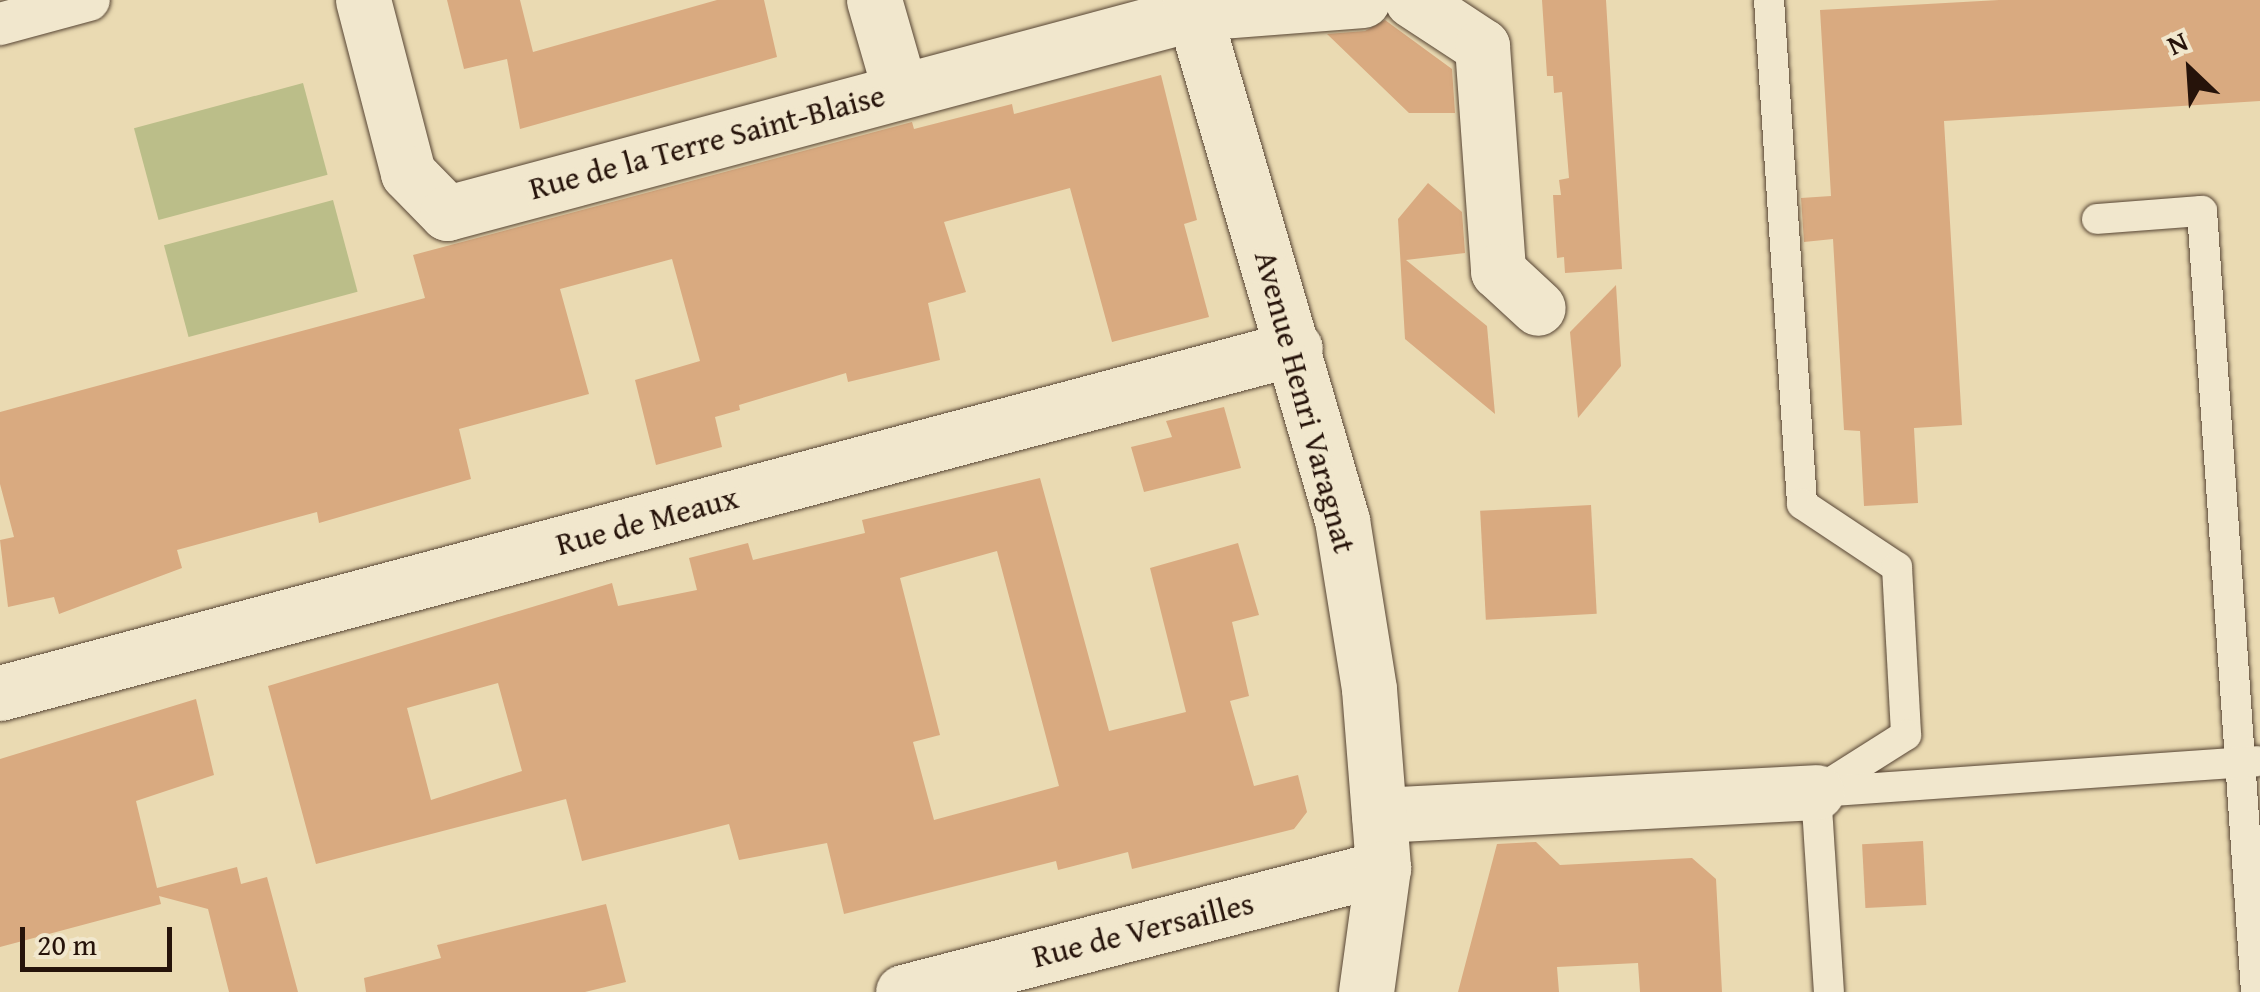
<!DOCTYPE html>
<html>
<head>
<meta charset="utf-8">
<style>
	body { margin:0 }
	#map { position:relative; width:2260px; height:992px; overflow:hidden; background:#eadab2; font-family:"Gentium Book Plus",serif }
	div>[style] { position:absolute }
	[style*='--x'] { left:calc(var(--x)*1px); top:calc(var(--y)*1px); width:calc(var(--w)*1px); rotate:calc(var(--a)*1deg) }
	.green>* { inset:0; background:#bbbe89; transform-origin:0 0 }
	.building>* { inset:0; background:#d9aa80; transform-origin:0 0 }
	.roads { filter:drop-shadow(0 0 2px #574534) drop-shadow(0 0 2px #574534) }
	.service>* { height:30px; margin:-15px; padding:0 15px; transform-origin:15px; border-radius:15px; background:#f1e7cd }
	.pedestrian>* { height:42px; margin:-21px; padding:0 21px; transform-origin:21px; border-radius:21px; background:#f1e7cd }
	.minor>* { height:55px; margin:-27.5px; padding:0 27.5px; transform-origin:27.5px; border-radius:27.5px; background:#f1e7cd }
	.tertiary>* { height:55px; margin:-27.5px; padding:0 27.5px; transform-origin:27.5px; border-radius:27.5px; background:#f1e7cd }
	span { translate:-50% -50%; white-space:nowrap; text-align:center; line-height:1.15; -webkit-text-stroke:10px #f1e7cd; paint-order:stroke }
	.street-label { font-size:32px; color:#26130a }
	.north { position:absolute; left:2140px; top:20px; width:100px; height:100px; -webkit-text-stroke:8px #f1e7cd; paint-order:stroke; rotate:335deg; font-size:28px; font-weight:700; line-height:40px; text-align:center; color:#26130a }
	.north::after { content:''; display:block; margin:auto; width:35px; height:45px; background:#26130a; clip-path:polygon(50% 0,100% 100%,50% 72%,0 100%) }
	.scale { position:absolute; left:20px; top:927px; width:152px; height:45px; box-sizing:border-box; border:5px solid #26130a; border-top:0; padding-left:12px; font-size:30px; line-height:35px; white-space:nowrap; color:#26130a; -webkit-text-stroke:8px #f1e7cd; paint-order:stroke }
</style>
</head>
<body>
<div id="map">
	<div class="green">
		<i style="left:303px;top:83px;width:95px;height:175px;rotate:75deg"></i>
		<i style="left:333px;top:200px;width:95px;height:175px;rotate:75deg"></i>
	</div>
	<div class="building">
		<i style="clip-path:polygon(447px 0,520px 0,533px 52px,717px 0,764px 0,777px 57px,520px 129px,507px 59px,464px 69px)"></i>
		<i style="clip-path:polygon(1542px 0,1606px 0,1622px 269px,1565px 273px,1564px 257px,1557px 258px,1553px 195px,1561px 195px,1559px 180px,1569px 178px,1562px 92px,1554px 93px,1553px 76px,1547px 76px)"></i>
		<i style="clip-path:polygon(1999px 0,2260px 0,2260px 101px,1944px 121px,1962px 425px,1914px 428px,1918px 503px,1864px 506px,1860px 431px,1844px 430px,1833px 239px,1804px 242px,1801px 198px,1831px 196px,1820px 10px)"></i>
		<i style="clip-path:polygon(1385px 20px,1452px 69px,1455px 113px,1409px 113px,1327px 34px,1365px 31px)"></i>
		<i style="clip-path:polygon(1161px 75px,1197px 220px,1184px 224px,1209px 317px,1112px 342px,1070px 188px,944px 222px,966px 292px,928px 303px,940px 360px,848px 382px,846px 373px,739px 405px,740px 410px,715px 417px,722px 447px,656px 465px,635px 380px,700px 361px,672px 259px,560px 289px,589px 394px,459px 429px,471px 479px,319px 523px,317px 512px,177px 550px,182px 568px,59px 614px,54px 597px,8px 607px,0 540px,14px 537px,0 484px,0 412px,425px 298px,413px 255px,912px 122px,914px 129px,1012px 104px,1014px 114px)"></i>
		<i style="clip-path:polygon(1428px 183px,1462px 212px,1465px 253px,1406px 260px,1487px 326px,1495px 414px,1405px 339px,1398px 219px)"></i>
		<i style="clip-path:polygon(1616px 285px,1621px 366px,1578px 418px,1570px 332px)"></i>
		<i style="clip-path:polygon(1224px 407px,1241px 468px,1144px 492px,1131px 447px,1172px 437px,1166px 421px)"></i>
		<i style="clip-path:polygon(evenodd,1040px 478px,1109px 731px,1186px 712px,1150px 568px,1238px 543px,1259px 615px,1232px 622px,1249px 696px,1230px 701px,1254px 786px,1298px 775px,1307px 812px,1294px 829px,1132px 869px,1128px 852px,1058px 870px,1056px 861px,844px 914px,827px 843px,739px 860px,729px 824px,582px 861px,566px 799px,316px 864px,268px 686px,612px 583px,618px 606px,697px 590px,689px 558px,748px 543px,753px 560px,865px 533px,862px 520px,1040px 478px,997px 551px,1059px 786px,934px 820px,913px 742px,940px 735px,900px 578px,997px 551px,1040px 478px,498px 683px,522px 771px,431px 800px,407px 708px,498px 683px)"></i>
		<i style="left:1591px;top:505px;width:109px;height:111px;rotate:87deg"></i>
		<i style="clip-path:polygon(196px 699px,214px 775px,136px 801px,157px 888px,237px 867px,241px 884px,267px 877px,298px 992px,229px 992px,208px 909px,159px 896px,161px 904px,0 947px,0 759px)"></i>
		<i style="left:1923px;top:841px;width:64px;height:61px;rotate:87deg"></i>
		<i style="clip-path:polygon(1536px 842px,1560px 865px,1692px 858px,1716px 879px,1722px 992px,1640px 992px,1638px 963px,1557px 967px,1559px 992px,1458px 992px,1497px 844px)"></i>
		<i style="clip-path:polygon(606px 904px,626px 982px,585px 992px,366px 992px,364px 978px,441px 958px,437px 945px)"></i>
	</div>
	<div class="roads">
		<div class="service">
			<i style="--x:1769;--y:0;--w:505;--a:86.25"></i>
			<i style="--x:1802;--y:504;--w:114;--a:33.6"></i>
			<i style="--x:1897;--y:567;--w:168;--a:86.9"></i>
			<i style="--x:1906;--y:735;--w:107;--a:147.7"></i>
			<i style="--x:2097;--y:219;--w:105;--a:-4.4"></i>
			<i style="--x:2202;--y:211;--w:783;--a:86.04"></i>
			<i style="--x:1816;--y:792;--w:200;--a:86.3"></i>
			<i style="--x:1819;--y:792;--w:439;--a:-4"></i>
		</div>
		<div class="pedestrian">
			<i style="--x:0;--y:24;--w:92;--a:-15.1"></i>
		</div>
		<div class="minor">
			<i style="--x:363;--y:0;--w:179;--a:75.4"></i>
			<i style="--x:408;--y:173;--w:56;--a:45.7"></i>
			<i style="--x:447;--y:213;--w:773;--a:-14.99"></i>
			<i style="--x:1194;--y:13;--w:169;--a:-4.4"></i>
			<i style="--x:874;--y:0;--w:94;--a:73.9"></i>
			<i style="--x:1412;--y:0;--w:84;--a:33.3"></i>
			<i style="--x:1482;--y:46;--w:226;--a:85.9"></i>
			<i style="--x:1498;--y:271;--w:54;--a:42.8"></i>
			<i style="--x:0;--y:693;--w:1340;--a:-14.92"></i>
			<i style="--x:1379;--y:815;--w:438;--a:-3"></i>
			<i style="--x:903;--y:992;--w:496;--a:-14.5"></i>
		</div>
		<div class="tertiary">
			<i style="--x:1190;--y:0;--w:542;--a:73.71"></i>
			<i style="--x:1342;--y:520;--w:171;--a:80.9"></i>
			<i style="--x:1369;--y:689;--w:180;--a:85.5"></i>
			<i style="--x:1383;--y:868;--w:125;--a:97.8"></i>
		</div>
	</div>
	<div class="street-label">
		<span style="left:707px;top:142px;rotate:-15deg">Rue de la Terre Saint-Blaise</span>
		<span style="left:1305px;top:402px;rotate:75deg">Avenue Henri Varagnat</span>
		<span style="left:647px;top:521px;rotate:-15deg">Rue de Meaux</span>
		<span style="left:1143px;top:930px;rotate:-14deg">Rue de Versailles</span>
	</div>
	<div class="north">N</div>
	<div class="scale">20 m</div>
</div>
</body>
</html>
